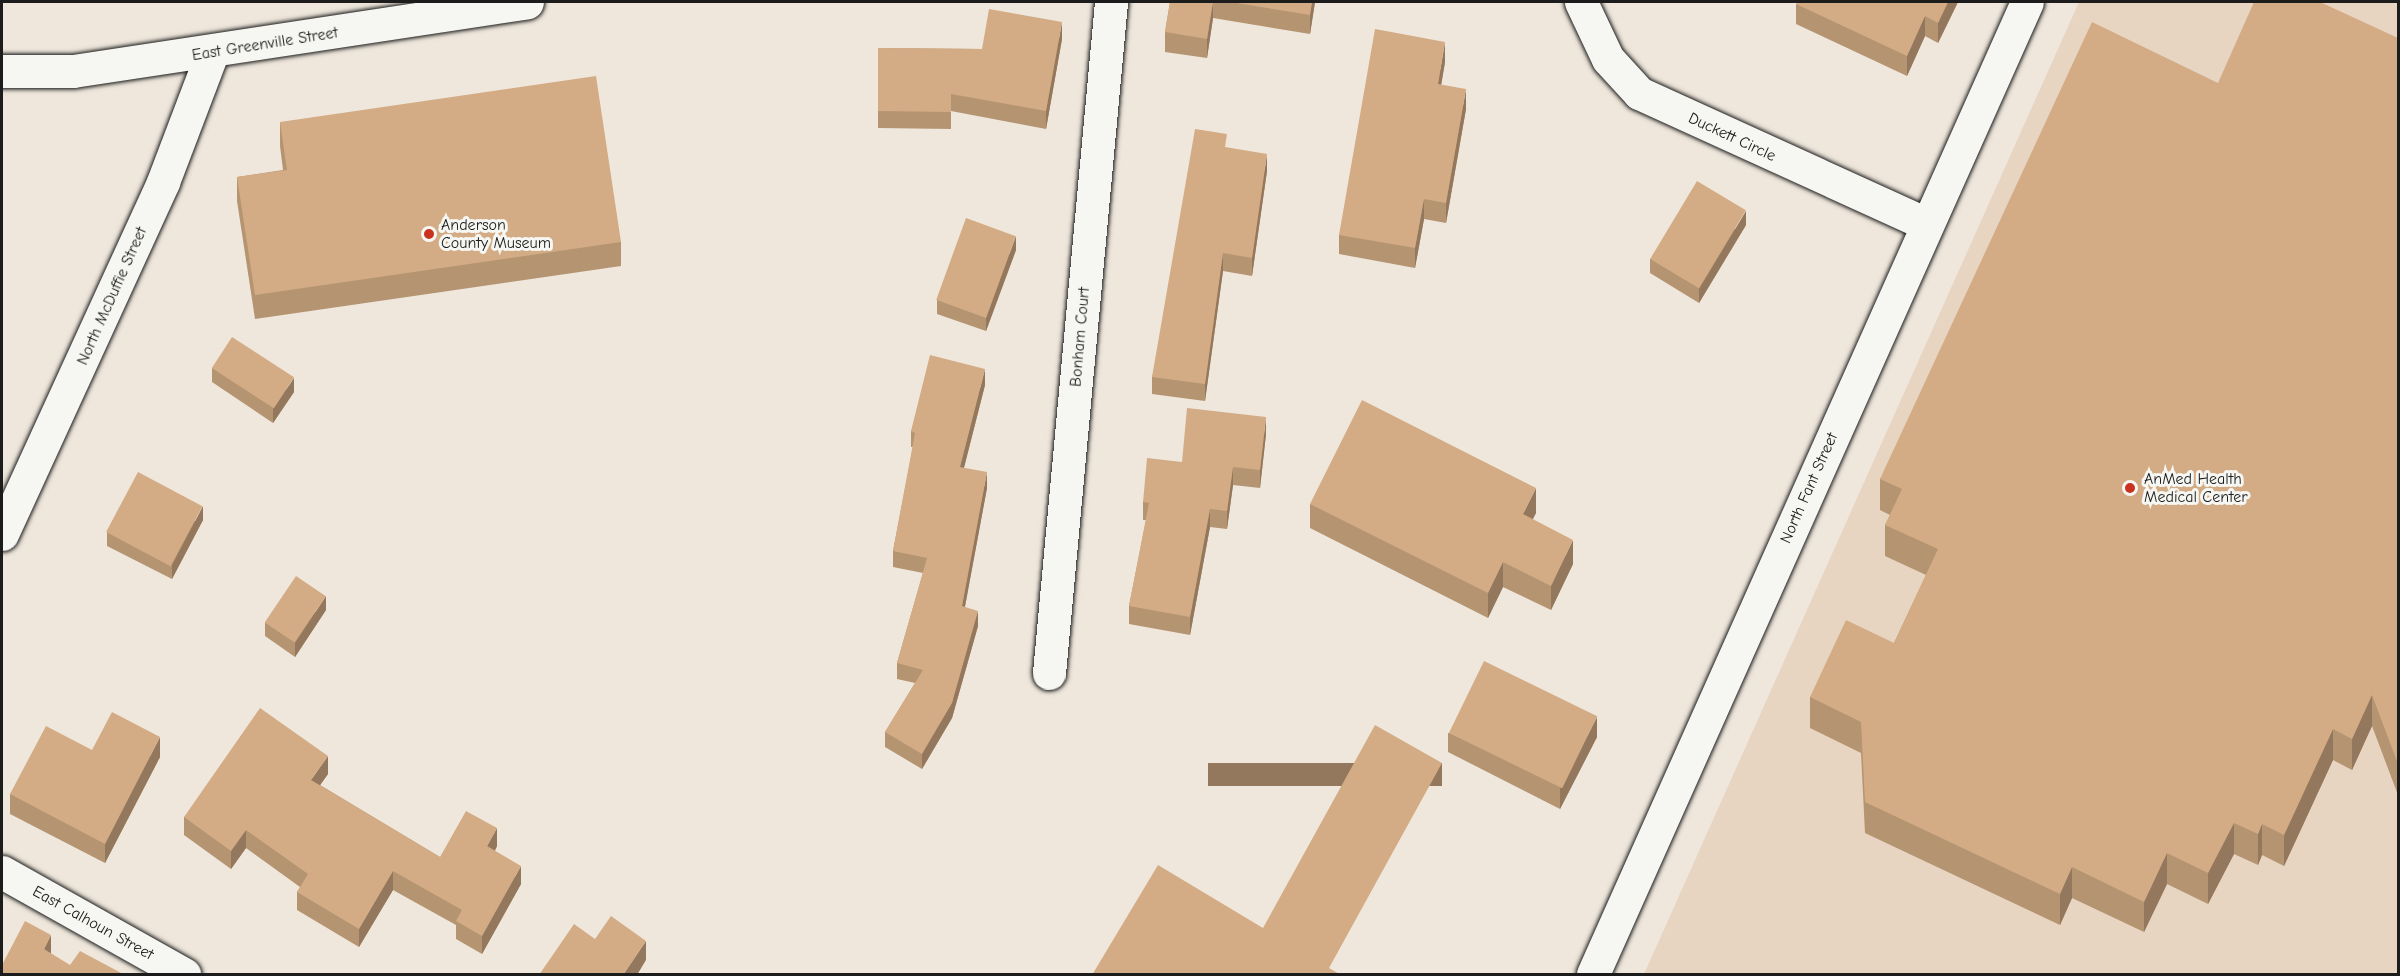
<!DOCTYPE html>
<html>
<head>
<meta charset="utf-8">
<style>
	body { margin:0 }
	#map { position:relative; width:2400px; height:976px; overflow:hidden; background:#efe7dc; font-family:"Comic Neue",sans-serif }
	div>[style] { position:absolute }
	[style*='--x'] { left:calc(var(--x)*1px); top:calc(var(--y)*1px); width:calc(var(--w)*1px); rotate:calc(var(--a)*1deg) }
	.built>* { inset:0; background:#e7d5c2 }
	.roads { filter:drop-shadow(0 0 2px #1c1c1c) drop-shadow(0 0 2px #1c1c1c) }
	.street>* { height:33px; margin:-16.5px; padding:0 16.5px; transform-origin:16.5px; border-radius:16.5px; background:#f6f6f2 }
	.secondary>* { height:33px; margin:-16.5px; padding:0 16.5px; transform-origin:16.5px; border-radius:16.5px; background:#f6f6f2 }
	.primary>* { height:33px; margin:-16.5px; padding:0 16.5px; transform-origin:16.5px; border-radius:16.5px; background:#f6f6f2 }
	.wall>* { inset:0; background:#b59472 }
	.shaded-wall>* { inset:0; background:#94785d; transform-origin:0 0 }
	.building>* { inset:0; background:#d3ac85; transform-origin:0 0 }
	.dots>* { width:16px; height:16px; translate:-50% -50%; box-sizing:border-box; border:3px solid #f6f6f2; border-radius:50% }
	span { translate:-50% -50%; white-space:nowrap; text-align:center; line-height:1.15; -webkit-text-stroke:6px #f6f6f2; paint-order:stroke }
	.street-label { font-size:16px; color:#1c1c1c }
	.poi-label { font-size:16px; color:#1c1c1c }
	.left { translate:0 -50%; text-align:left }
	.frame { position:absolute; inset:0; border:3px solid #1c1c1c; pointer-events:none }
</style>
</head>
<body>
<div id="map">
	<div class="built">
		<i style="clip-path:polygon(2079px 2px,2398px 2px,2398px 974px,1644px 974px)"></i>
	</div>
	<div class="roads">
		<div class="street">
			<i style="--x:1581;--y:2;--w:63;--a:64.7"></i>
			<i style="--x:1608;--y:59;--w:46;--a:47.6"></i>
			<i style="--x:1639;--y:93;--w:316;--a:24.5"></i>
			<i style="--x:1049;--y:673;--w:674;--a:-84.72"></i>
		</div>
		<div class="secondary">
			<i style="--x:2;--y:534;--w:387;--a:-65.4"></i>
			<i style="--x:163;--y:182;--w:138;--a:-69.2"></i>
			<i style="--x:2;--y:872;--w:209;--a:29.3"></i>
			<i style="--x:1593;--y:974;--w:1064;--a:-65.94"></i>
		</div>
		<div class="primary">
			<i style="--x:2;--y:71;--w:71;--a:0"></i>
			<i style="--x:73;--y:71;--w:459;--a:-8.6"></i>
		</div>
	</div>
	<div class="wall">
		<i style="clip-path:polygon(1170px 2px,1315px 2px,1310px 34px,1213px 18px,1207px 58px,1165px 52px,1165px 32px)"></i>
		<i style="clip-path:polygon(1958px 2px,1938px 43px,1925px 36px,1907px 76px,1796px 24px,1796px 4px)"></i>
		<i style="clip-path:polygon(2398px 38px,2398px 795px,2372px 726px,2352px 770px,2333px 760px,2284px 866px,2262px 855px,2258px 865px,2234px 854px,2208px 904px,2167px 884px,2144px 932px,2072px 898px,2060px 925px,1865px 833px,1861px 753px,1810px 728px,1810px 697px,1894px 643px,1926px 575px,1885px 556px,1885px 525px,1890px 515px,1880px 510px,1880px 479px,2218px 83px)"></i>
		<i style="clip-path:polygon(1062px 39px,1046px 129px,951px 111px,951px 129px,878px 128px,878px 48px,982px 49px)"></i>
		<i style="clip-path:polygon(1445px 62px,1441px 85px,1466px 109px,1446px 223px,1424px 219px,1415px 268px,1339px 254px,1339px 235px)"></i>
		<i style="clip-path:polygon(280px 122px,621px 242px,621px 266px,255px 319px,237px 201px,237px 177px,283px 170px,280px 146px)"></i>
		<i style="clip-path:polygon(1227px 148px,1267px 171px,1252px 276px,1223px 271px,1205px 401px,1152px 394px,1152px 377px)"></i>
		<i style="clip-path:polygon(1746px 225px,1699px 303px,1650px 273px,1650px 259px)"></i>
		<i style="clip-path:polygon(1016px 250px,986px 331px,937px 314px,937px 300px)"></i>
		<i style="clip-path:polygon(212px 368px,294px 392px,273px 423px,212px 382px)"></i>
		<i style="clip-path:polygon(985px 385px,964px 468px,987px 488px,965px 607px,978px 626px,952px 718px,922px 769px,885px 747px,885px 732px,915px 683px,897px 679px,897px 663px,923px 573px,893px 567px,893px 551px,913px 447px,911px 447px,911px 431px)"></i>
		<i style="clip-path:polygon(1266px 434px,1260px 488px,1233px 485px,1227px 529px,1210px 527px,1190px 635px,1129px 624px,1129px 606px,1146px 520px,1143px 520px,1143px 502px,1182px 462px)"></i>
		<i style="clip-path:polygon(1310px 504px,1536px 513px,1532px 519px,1573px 564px,1551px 610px,1503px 587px,1488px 618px,1310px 528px)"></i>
		<i style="clip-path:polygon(203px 520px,172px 579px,107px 546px,107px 532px)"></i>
		<i style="clip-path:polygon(326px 610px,295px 657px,265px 636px,265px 623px)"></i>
		<i style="clip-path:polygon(1448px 733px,1597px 737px,1560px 809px,1448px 752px)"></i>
		<i style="clip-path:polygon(92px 750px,160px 757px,105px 863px,10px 814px,10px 794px)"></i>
		<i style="clip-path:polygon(328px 774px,320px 785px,440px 857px,497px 846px,495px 851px,521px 884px,482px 954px,456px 939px,456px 925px,393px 890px,359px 947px,297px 910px,297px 892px,300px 887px,246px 848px,231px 869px,184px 835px,184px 817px)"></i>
	</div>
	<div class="shaded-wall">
		<i style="clip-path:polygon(1213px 2px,1213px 18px,1207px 58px,1207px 39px)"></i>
		<i style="clip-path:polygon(1312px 2px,1315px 2px,1310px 34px,1310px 15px)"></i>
		<i style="clip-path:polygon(1948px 2px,1958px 2px,1938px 43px,1938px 23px)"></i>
		<i style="clip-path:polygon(1925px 16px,1925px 36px,1907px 76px,1907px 56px)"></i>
		<i style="clip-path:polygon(1062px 22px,1062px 39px,1046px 129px,1046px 111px)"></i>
		<i style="clip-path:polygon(1445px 42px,1445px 62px,1438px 104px,1438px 84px)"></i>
		<i style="clip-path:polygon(1466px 89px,1466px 109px,1446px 223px,1446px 203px)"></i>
		<i style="clip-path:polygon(1267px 154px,1267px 171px,1252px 276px,1252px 258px)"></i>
		<i style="clip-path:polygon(1424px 199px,1424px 219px,1415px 268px,1415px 248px)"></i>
		<i style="clip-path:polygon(1746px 211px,1746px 225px,1699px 303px,1699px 289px)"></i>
		<i style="clip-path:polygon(1016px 236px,1016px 250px,986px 331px,986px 318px)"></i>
		<i style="clip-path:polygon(1223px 253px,1223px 271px,1205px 401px,1205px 384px)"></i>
		<i style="clip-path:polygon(985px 369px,985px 385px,960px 483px,960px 467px)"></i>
		<i style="clip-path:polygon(294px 378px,294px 392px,273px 423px,273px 409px)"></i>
		<i style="clip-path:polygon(1266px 417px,1266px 434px,1260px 488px,1260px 470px)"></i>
		<i style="clip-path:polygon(1233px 467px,1233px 485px,1227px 529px,1227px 511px)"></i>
		<i style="clip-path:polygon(987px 472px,987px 488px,962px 622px,962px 606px)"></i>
		<i style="clip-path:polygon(1536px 488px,1536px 513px,1523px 539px,1523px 514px)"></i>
		<i style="clip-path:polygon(203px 506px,203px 520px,172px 579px,172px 565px)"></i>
		<i style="clip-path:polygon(1210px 509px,1210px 527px,1190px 635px,1190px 617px)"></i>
		<i style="clip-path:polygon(1573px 540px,1573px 564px,1551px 610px,1551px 586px)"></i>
		<i style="clip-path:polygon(1503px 562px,1503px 587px,1488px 618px,1488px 593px)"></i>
		<i style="clip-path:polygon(326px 596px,326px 610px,295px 657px,295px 643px)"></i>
		<i style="clip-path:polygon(978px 611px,978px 626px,952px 718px,922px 769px,922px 754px)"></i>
		<i style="clip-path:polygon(2372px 695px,2372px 726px,2352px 770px,2352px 739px)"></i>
		<i style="clip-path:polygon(1597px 717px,1597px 737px,1560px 809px,1560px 789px)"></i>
		<i style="clip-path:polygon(2333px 729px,2333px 760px,2284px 866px,2284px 835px)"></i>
		<i style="clip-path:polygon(160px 737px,160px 757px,105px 863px,105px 844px)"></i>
		<i style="clip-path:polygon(328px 756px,328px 774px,311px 798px,311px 780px)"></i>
		<i style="left:1442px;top:763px;width:23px;height:234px;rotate:90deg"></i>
		<i style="clip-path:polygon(2234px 823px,2234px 854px,2208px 904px,2208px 873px)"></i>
		<i style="clip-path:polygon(2262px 824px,2262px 855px,2258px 865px,2258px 834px)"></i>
		<i style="clip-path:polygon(497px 828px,497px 846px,487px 865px,487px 846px)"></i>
		<i style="clip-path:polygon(246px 830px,246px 848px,231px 869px,231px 851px)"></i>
		<i style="clip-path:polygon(2167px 853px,2167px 884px,2144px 932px,2144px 902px)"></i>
		<i style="clip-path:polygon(521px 866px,521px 884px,482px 954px,482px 936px)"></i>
		<i style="clip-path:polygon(2072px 867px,2072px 898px,2060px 925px,2060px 894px)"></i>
		<i style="clip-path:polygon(393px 871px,393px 890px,359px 947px,359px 929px)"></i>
		<i style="clip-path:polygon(51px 935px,51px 966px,44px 949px)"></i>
		<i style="clip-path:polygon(646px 941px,646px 960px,637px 975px,623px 975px)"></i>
	</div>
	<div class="building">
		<i style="clip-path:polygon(1170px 2px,1213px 2px,1207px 39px,1165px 32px)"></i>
		<i style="clip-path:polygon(1230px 2px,1312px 2px,1310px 15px)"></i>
		<i style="clip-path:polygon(1798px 2px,1948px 2px,1938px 23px,1925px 16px,1907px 56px,1796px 4px)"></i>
		<i style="clip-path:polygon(2254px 2px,2320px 2px,2398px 38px,2398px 764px,2372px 695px,2352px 739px,2333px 729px,2284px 835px,2262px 824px,2258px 834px,2234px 823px,2208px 873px,2167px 853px,2144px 902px,2072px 867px,2060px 894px,1865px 802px,1861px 722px,1810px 697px,1846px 620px,1894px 643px,1938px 549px,1885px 525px,1902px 489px,1880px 479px,2092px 22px,2218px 83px)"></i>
		<i style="clip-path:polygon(989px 9px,1062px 22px,1046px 111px,951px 94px,951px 112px,878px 111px,878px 48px,982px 49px)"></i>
		<i style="clip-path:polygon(1375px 29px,1445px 42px,1438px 84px,1466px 89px,1446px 203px,1424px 199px,1415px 248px,1339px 235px)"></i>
		<i style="clip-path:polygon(596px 76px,621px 242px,255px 295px,237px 177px,287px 170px,280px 122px)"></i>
		<i style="clip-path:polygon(1195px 129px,1227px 134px,1225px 147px,1267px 154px,1252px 258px,1223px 253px,1205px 384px,1152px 377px)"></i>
		<i style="left:1697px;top:181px;width:57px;height:91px;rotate:31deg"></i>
		<i style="left:966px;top:218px;width:53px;height:87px;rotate:20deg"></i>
		<i style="left:232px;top:337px;width:74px;height:37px;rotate:33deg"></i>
		<i style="clip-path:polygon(930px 355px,985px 369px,960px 467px,987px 472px,962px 606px,978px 611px,952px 703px,922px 754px,885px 732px,923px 670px,897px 663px,927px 558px,893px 551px,915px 433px,911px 431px)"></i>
		<i style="clip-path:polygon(1362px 400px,1536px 488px,1523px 514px,1573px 540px,1551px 586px,1503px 562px,1488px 593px,1310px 504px)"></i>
		<i style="clip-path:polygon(1187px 408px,1266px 417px,1260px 470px,1233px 467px,1227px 511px,1210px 509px,1190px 617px,1129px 606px,1149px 503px,1143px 502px,1147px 458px,1182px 462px)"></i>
		<i style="left:138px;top:472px;width:73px;height:68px;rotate:28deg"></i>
		<i style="left:296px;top:576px;width:36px;height:56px;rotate:34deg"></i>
		<i style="left:1484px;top:661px;width:126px;height:80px;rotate:26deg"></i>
		<i style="clip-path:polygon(260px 708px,328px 756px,311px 780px,440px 857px,466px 811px,497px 828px,487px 846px,521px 866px,482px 936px,456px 921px,462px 910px,393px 871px,359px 929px,297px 892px,308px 874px,246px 830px,231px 851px,184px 817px)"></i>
		<i style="clip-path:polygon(112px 712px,160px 737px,105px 844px,10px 794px,46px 726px,92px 750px)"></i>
		<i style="clip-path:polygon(1375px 725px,1442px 763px,1329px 968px,1341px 975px,1092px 975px,1158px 865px,1263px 928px)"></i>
		<i style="clip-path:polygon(611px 916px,646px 941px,623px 975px,539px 975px,574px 924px,595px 939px)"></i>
		<i style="clip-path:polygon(25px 921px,51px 935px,44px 949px,70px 965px,80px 951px,125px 975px,2px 975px,2px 965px)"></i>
	</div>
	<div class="dots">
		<i style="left:429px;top:234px;background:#c8321e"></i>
		<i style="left:2130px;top:488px;background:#c8321e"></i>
	</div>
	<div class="street-label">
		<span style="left:265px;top:44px;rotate:-9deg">East Greenville Street</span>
		<span style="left:1732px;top:137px;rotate:25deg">Duckett Circle</span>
		<span style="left:112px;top:296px;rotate:-66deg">North McDuffie Street</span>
		<span style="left:1080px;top:337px;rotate:-85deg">Bonham Court</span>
		<span style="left:1809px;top:488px;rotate:-66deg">North Fant Street</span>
		<span style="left:93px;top:923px;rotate:29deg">East Calhoun Street</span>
	</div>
	<div class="poi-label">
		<span class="left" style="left:441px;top:234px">Anderson<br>County Museum</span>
		<span class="left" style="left:2144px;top:488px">AnMed Health<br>Medical Center</span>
	</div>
	<div class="frame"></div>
</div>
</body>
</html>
